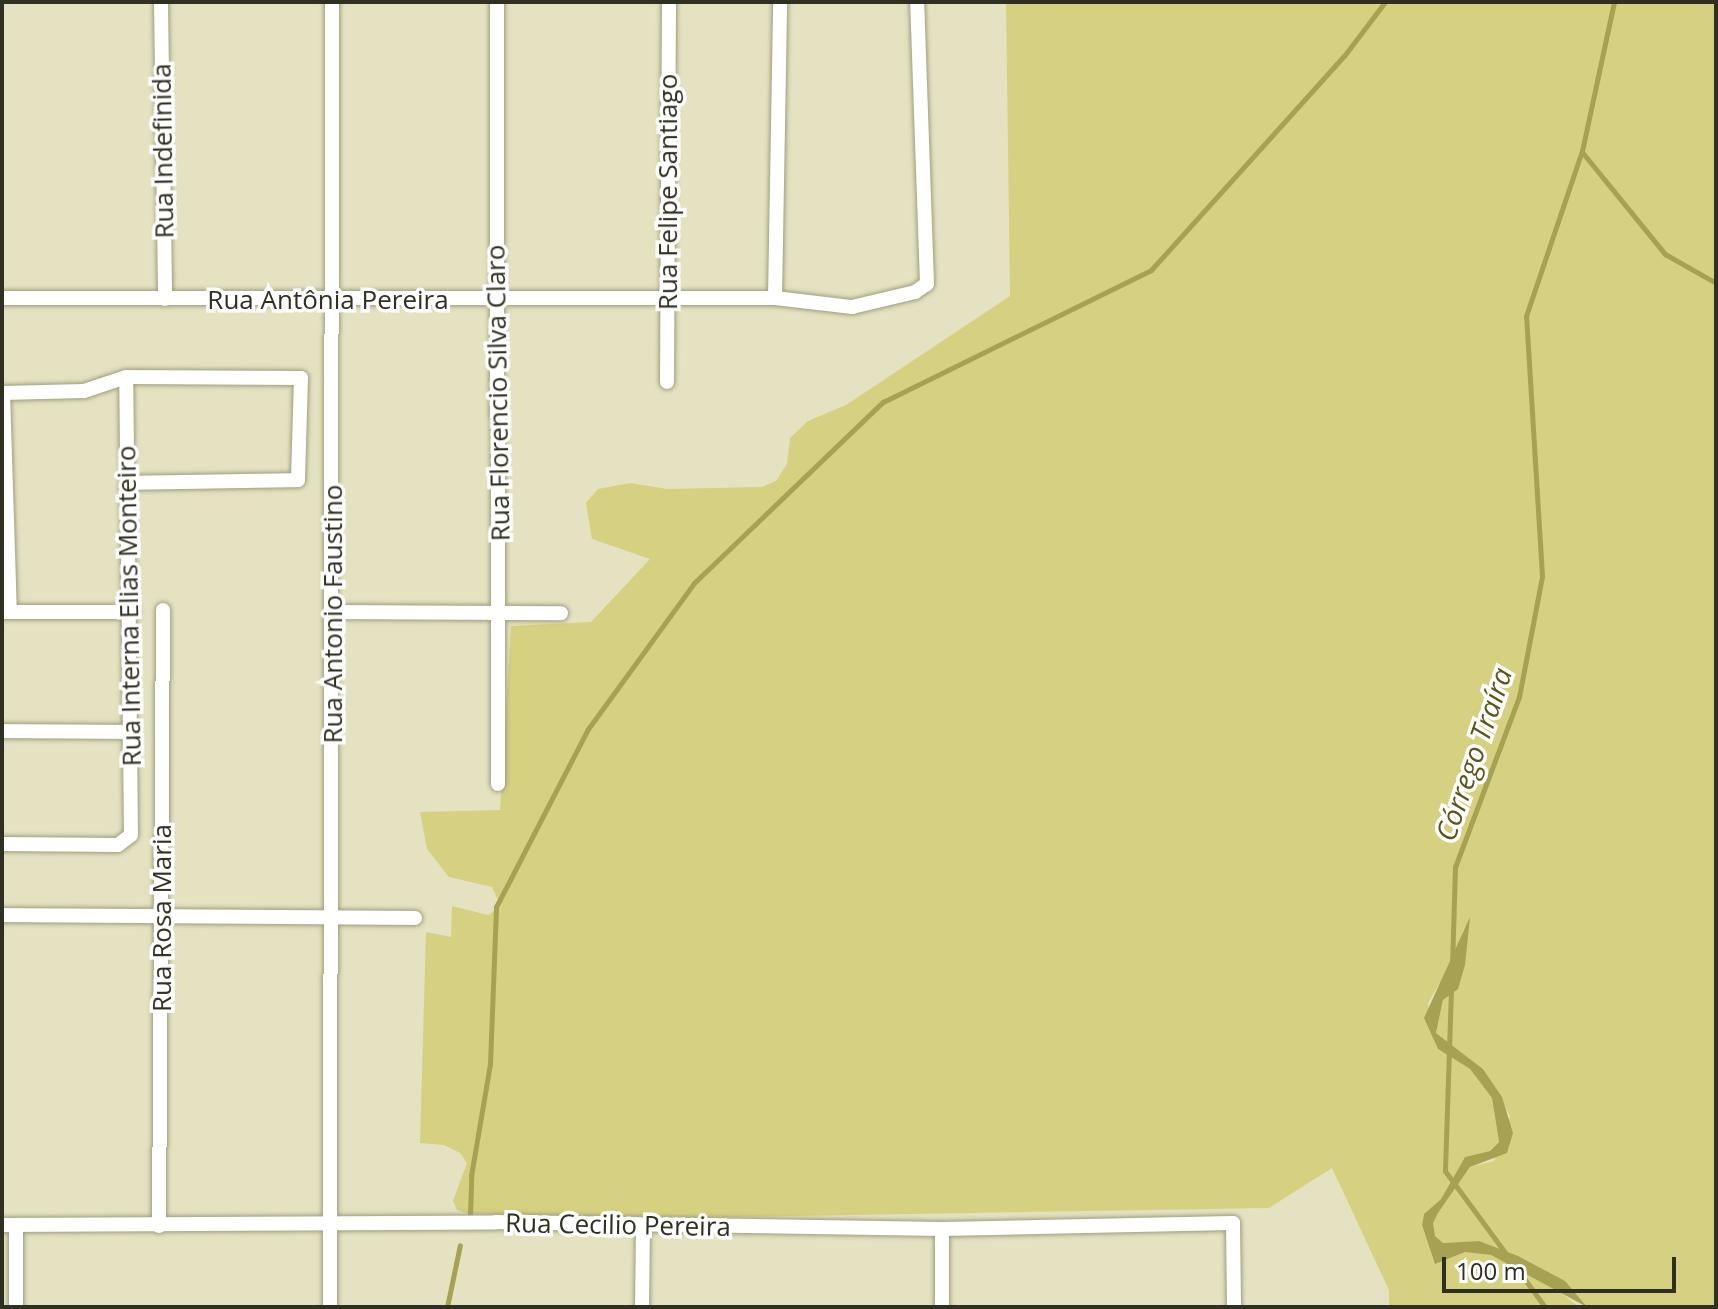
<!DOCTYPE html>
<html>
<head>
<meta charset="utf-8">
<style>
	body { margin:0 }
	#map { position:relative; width:1718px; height:1309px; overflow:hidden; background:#e4e2c1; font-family:"Open Sans",sans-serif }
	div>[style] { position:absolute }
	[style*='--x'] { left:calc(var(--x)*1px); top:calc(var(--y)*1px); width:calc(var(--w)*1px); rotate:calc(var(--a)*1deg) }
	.green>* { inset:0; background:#d6d180 }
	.water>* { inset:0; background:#a7a252 }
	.stream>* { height:5px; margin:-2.5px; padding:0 2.5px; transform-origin:2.5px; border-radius:2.5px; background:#a7a252 }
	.roads { filter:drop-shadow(0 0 2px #9f9e7e) drop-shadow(0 0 2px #9f9e7e) }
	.street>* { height:14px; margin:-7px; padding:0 7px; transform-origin:7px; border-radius:7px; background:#fff }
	span { translate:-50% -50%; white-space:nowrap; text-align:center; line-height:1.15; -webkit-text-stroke:7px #fff; paint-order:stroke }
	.street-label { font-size:26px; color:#2f2f22 }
	.water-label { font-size:28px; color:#5a561a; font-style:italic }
	.frame { position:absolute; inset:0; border:4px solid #2f2f22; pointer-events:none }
	.scale { position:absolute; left:1442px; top:1257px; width:234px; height:36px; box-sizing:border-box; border:4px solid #2f2f22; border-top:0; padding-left:10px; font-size:24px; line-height:28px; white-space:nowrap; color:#2f2f22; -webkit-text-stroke:6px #fff; paint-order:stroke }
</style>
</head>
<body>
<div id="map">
	<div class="green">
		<i style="clip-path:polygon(1006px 2px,1716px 2px,1716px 1307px,1587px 1307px,1479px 1241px,1443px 1243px,1435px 1236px,1432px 1223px,1438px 1213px,1470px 1167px,1494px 1161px,1510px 1116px,1483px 1069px,1436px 1033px,1443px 1000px,1458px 989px,1464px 928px,1456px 956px,1428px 1003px,1438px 1049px,1470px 1069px,1492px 1098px,1499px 1142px,1490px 1151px,1465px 1157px,1441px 1199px,1424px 1214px,1422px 1225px,1435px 1263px,1465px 1252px,1491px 1255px,1553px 1287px,1579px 1307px,1389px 1307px,1389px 1290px,1332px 1168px,1269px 1208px,673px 1218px,470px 1214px,457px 1210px,453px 1201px,467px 1163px,460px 1153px,444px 1145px,420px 1143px,426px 932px,451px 937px,452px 906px,488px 915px,501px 907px,492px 887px,449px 877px,427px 849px,420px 812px,500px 810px,511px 626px,591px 622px,650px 559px,592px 539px,586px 503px,598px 489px,630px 483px,667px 489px,762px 487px,776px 481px,787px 464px,790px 438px,808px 421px,846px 405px,1010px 296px)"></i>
	</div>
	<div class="water">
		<i style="clip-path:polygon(1470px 917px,1465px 965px,1458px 989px,1443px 1000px,1436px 1033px,1483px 1069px,1502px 1097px,1513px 1133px,1507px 1153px,1470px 1167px,1438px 1213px,1433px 1223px,1435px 1236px,1443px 1243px,1479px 1241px,1518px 1256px,1565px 1281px,1587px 1307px,1491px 1255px,1465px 1252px,1435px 1264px,1422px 1225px,1424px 1214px,1441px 1199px,1465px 1157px,1490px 1151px,1499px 1142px,1492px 1098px,1470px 1069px,1438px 1049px,1424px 1018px)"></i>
	</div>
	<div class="stream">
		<i style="--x:1582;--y:152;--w:132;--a:50.9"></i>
		<i style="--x:1665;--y:254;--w:59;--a:29.6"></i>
		<i style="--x:1452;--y:967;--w:100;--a:-88.3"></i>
		<i style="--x:1455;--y:867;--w:182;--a:-69.4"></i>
		<i style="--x:1519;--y:697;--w:123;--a:-79.2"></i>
		<i style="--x:1542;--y:576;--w:260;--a:-93.5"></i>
		<i style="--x:1526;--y:316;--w:174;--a:-71.3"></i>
		<i style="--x:1582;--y:151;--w:152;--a:-77.9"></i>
		<i style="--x:1451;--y:989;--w:182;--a:91.9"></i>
		<i style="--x:1445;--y:1171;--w:104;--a:53.6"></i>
		<i style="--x:470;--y:1214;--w:38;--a:-88"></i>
		<i style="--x:471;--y:1176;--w:114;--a:-80.4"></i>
		<i style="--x:490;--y:1064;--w:157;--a:-87.8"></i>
		<i style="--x:496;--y:907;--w:200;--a:-62.7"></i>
		<i style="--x:588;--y:729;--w:180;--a:-54"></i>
		<i style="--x:694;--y:583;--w:262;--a:-43.8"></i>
		<i style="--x:883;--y:402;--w:299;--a:-26.2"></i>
		<i style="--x:1151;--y:270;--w:288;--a:-48"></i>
		<i style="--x:1344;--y:56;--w:68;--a:-52.8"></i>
		<i style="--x:1513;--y:1263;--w:54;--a:54"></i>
		<i style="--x:447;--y:1307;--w:63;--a:-78.2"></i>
	</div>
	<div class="roads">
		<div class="street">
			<i style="--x:161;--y:2;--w:297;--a:89.2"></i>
			<i style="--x:497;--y:2;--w:782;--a:89.93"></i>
			<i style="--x:2;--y:298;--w:773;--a:0"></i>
			<i style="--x:775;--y:298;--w:296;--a:-89"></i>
			<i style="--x:775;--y:298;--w:78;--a:6.7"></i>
			<i style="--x:852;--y:307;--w:65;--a:-13.4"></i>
			<i style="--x:915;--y:292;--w:14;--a:-34"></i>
			<i style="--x:927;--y:284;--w:282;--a:-92"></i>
			<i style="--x:667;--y:382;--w:380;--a:-89.7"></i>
			<i style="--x:2;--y:393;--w:82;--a:-1.4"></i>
			<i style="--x:84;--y:391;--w:44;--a:-18.4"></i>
			<i style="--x:126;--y:377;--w:175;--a:0.3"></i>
			<i style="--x:301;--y:378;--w:102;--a:91.7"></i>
			<i style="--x:298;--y:480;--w:170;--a:179"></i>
			<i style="--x:3;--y:393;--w:219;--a:88.2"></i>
			<i style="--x:2;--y:612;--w:130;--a:0"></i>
			<i style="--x:333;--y:612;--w:228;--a:0.3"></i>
			<i style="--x:2;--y:731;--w:129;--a:0.4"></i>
			<i style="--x:2;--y:844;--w:116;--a:0.5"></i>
			<i style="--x:118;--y:845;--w:16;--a:-38"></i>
			<i style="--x:131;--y:835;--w:458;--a:-90.6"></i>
			<i style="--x:2;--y:915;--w:413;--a:0.4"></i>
			<i style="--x:2;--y:1225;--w:494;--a:-0.3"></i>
			<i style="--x:496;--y:1222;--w:446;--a:0.9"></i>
			<i style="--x:942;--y:1229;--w:291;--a:-1.2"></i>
			<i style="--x:1233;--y:1223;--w:84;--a:89.3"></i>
			<i style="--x:159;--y:1226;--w:616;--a:-89.63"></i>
			<i style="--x:942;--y:1229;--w:78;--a:90"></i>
			<i style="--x:16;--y:1307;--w:81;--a:-90"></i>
			<i style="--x:330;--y:1307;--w:1305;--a:-89.91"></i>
			<i style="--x:642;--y:1307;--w:79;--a:-89.3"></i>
		</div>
	</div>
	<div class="street-label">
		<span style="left:163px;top:151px;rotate:-91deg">Rua Indefinida</span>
		<span style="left:668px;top:192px;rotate:-90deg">Rua Felipe Santiago</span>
		<span style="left:328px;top:300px">Rua Antônia Pereira</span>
		<span style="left:498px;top:393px;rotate:-91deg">Rua Florencio Silva Claro</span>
		<span style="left:129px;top:606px;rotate:-91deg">Rua Interna Elias Monteiro</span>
		<span style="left:333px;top:614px;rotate:-90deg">Rua Antonio Faustino</span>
		<span style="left:162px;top:918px;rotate:-90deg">Rua Rosa Maria</span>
		<span style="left:618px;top:1225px;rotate:1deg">Rua Cecilio Pereira</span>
	</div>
	<div class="water-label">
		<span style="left:1473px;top:754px;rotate:-71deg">Córrego Traíra</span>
	</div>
	<div class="frame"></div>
	<div class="scale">100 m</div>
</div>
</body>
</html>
